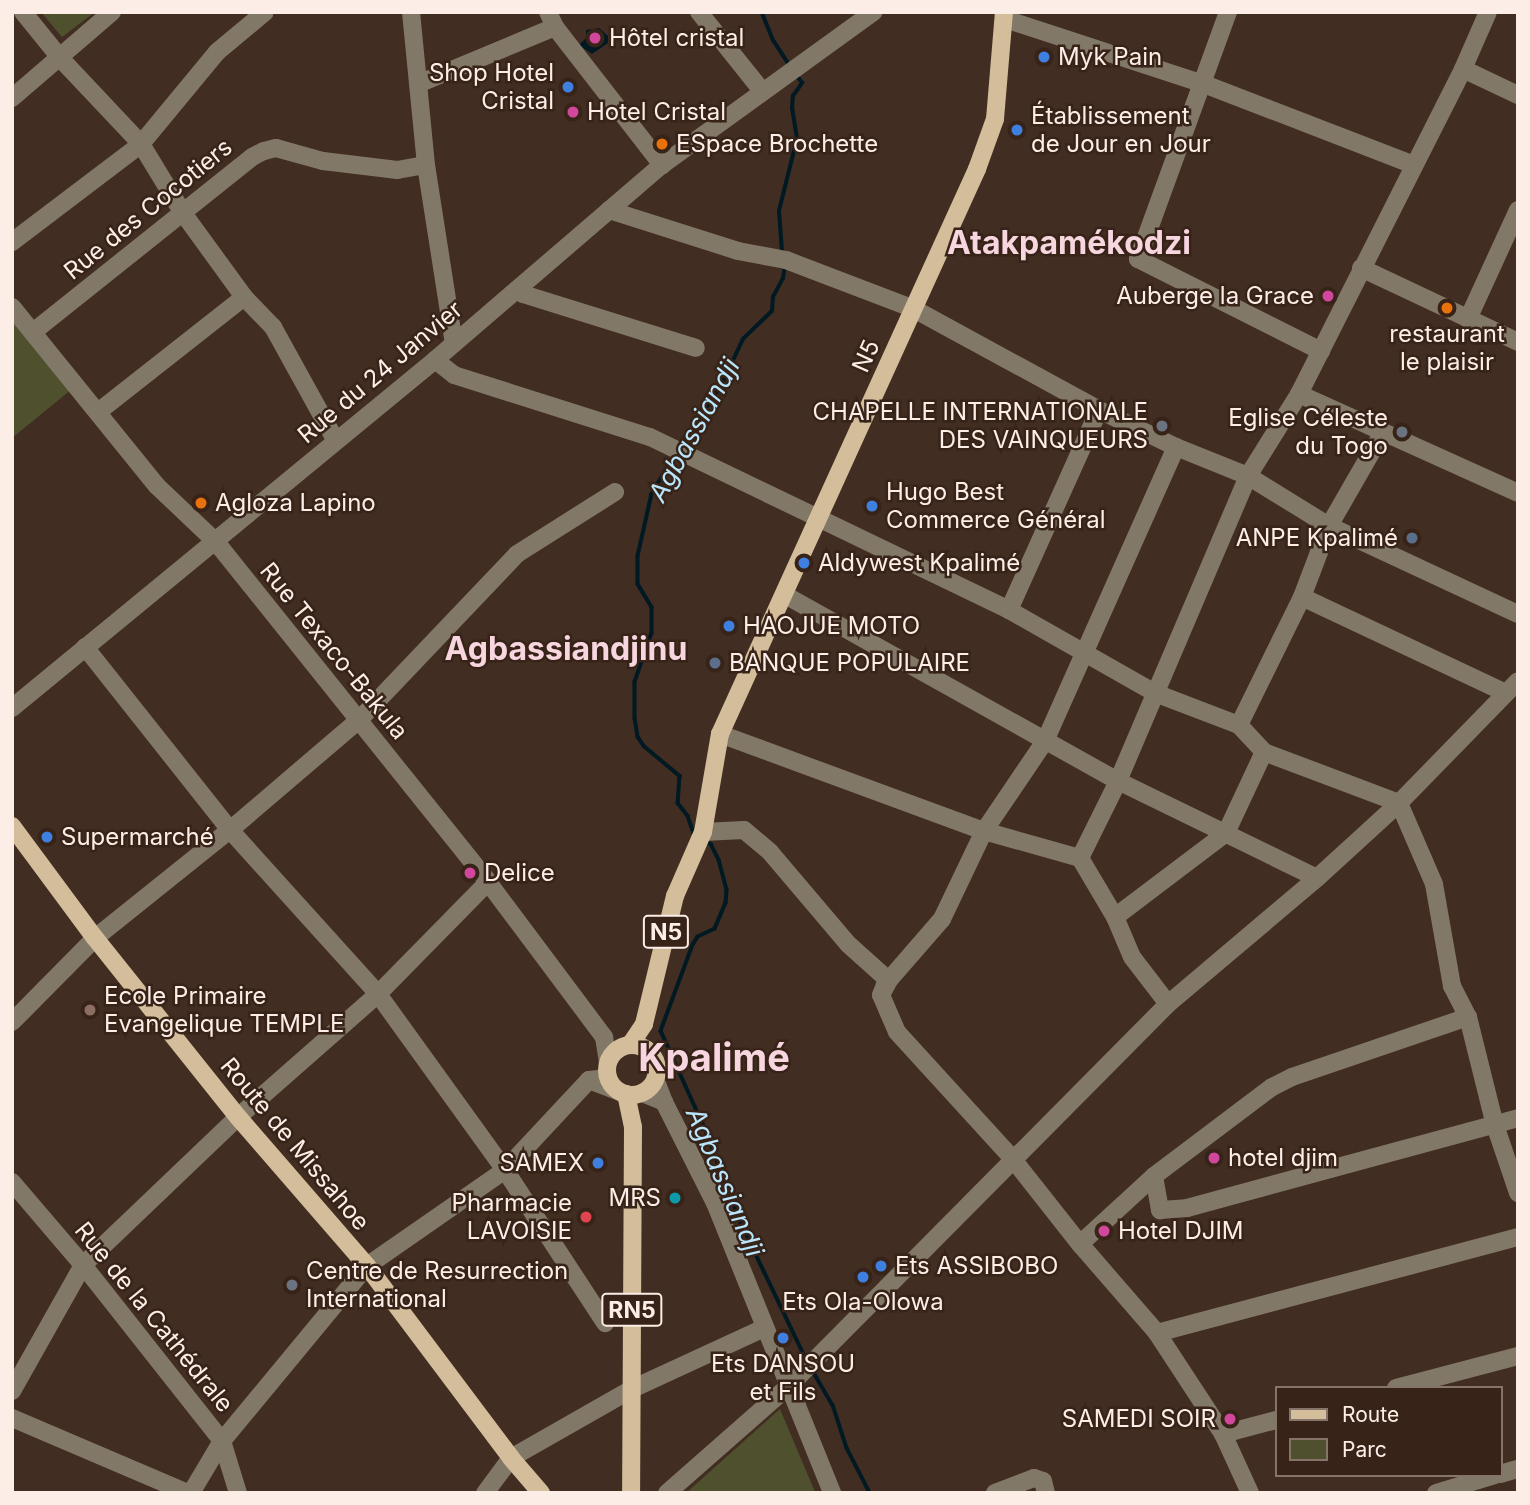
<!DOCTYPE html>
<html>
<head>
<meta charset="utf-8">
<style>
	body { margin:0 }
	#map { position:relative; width:1530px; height:1505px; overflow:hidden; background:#412d21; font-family:Inter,sans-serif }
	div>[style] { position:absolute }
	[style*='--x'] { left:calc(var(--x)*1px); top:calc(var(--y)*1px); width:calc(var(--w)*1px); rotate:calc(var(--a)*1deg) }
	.green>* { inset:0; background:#4f512e }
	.water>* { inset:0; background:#011923 }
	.stream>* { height:3.5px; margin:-1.75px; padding:0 1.75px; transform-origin:1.75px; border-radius:1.75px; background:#011923 }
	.minor>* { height:18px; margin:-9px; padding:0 9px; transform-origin:9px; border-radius:9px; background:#827867 }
	.major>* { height:18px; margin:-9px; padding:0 9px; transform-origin:9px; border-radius:9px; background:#d3bd9a }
	.major>.ring { margin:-9px; padding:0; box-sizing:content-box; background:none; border:18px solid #d3bd9a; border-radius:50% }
	.dots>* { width:19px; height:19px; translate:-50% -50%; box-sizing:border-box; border:4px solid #372318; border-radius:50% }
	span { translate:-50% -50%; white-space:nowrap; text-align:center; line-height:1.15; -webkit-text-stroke:5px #372318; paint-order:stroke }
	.shield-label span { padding:2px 5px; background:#372318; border:2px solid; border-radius:5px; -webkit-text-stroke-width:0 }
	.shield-label { font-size:23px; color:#fceee7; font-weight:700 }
	.poi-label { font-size:24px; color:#fceee7 }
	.left { translate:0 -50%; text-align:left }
	.right { translate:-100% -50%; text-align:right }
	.street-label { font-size:24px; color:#fceee7 }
	.water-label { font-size:26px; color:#b9e6fc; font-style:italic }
	.district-label { font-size:32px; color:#f7d6e0; font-weight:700 }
	.town-label { font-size:38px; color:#f7d6e0; font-weight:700 }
	.frame { position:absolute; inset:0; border:14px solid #fceee7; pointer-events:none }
	.legend { position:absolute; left:1275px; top:1386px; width:228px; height:91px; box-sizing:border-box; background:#372318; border:2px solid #86746b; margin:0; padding:9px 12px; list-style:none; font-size:21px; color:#fceee7 }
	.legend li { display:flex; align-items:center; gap:14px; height:35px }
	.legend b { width:35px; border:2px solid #86746b }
</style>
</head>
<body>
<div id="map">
	<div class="green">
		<i style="clip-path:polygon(41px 12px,95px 12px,62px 37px)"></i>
		<i style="clip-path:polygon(12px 316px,72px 389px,12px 438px)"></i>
		<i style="clip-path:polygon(780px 1409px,815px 1492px,686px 1493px)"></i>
	</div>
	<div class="water">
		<i style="clip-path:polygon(599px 28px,608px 36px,608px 43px,592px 54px,579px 45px,586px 38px,586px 30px)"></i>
	</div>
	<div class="stream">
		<i style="--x:762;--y:12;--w:31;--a:68"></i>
		<i style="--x:774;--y:41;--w:30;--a:57"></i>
		<i style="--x:782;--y:252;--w:41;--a:-94.2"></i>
		<i style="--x:779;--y:211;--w:74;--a:-76"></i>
		<i style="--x:797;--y:139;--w:30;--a:-99"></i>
		<i style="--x:792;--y:109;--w:13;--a:-86"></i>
		<i style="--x:793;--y:96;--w:16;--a:-55"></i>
		<i style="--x:802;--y:83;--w:10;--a:-127"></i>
		<i style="--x:682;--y:445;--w:71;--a:-56.5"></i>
		<i style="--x:721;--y:386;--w:52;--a:-64.9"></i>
		<i style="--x:743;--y:339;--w:40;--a:-44"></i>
		<i style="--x:772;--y:311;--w:14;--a:-86"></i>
		<i style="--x:773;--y:297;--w:21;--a:-62"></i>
		<i style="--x:783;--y:278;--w:13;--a:-81"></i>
		<i style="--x:676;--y:454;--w:47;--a:121"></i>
		<i style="--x:652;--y:494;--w:64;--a:102.7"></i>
		<i style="--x:638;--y:556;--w:28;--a:90"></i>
		<i style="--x:638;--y:584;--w:27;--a:59"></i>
		<i style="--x:652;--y:607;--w:26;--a:90"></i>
		<i style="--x:652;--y:633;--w:52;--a:109.1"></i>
		<i style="--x:635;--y:682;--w:36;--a:90"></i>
		<i style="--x:635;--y:718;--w:19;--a:81"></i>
		<i style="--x:638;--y:737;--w:11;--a:56"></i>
		<i style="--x:644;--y:746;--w:47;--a:39.8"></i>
		<i style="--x:680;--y:776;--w:27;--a:94"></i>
		<i style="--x:678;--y:803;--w:16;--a:52"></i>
		<i style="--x:688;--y:816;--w:21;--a:71"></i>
		<i style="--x:705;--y:841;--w:7;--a:27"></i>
		<i style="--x:711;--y:844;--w:18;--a:63"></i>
		<i style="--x:719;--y:860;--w:31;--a:75"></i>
		<i style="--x:727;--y:890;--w:13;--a:94"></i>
		<i style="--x:726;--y:903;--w:28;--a:113"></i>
		<i style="--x:715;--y:929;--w:19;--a:155"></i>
		<i style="--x:698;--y:937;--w:9;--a:122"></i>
		<i style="--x:693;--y:945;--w:92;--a:110.4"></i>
		<i style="--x:661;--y:1031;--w:102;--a:65.7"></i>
		<i style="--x:703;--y:1124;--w:106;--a:69"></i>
		<i style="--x:741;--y:1223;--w:153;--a:64.4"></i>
		<i style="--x:813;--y:1371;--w:39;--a:60"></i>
		<i style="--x:833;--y:1405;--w:45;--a:72"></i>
		<i style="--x:847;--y:1448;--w:51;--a:62.9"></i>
	</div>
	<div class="minor">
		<i style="--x:23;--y:12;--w:60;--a:51"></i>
		<i style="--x:61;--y:59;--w:117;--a:46.7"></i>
		<i style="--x:141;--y:144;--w:81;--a:58.7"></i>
		<i style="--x:183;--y:213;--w:104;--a:54"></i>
		<i style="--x:244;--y:297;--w:42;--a:46"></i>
		<i style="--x:273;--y:327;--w:130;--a:61.1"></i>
		<i style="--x:411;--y:12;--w:154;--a:84.4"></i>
		<i style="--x:426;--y:165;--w:180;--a:81.1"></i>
		<i style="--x:548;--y:12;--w:17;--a:65"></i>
		<i style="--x:555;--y:27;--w:175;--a:52.2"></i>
		<i style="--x:699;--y:12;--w:101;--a:51.4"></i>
		<i style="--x:1228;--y:12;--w:263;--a:110"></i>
		<i style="--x:1138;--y:259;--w:205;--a:26.7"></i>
		<i style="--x:1005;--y:19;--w:209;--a:18.1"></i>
		<i style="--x:1204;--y:84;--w:225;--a:21.1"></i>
		<i style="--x:1463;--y:69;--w:61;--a:25.3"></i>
		<i style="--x:418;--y:84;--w:148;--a:-22.6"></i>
		<i style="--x:12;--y:98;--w:132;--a:-40.7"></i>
		<i style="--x:609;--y:210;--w:135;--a:17.6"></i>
		<i style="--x:738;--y:251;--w:49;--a:10.6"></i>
		<i style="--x:786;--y:260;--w:137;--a:20.9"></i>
		<i style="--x:914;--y:309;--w:211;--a:28.6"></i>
		<i style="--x:1099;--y:410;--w:85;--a:25.7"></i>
		<i style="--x:1176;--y:447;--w:78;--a:21.9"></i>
		<i style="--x:1248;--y:476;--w:95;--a:31.7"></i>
		<i style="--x:1329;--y:526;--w:208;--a:25"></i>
		<i style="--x:12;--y:242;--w:162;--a:-37.2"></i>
		<i style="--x:141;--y:144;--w:119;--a:-50.4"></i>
		<i style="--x:217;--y:52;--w:62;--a:-39.8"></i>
		<i style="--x:1361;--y:268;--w:174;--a:25.2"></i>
		<i style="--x:518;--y:289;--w:7;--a:45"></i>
		<i style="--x:523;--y:294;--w:181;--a:17.3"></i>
		<i style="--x:12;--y:307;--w:230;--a:51"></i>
		<i style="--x:157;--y:486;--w:81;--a:43.5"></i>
		<i style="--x:216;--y:542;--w:435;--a:51.3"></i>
		<i style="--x:488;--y:882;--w:194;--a:53.2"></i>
		<i style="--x:604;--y:1037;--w:25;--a:81"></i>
		<i style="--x:1468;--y:319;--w:120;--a:-65.4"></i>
		<i style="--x:33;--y:332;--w:280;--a:-38.6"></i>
		<i style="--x:252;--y:157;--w:13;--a:-27"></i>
		<i style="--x:264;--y:151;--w:12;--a:-14"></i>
		<i style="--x:276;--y:148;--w:49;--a:15.5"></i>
		<i style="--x:323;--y:161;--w:75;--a:6.9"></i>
		<i style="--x:397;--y:170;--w:29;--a:-10"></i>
		<i style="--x:435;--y:360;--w:24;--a:38"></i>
		<i style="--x:454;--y:375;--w:206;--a:17.6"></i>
		<i style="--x:650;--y:437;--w:399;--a:25.7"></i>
		<i style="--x:1009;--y:610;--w:168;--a:29.6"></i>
		<i style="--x:1155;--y:693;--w:90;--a:20.9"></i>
		<i style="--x:1239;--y:725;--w:37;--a:47"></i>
		<i style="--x:1264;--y:752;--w:144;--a:20.7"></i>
		<i style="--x:1399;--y:803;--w:88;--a:66.6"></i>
		<i style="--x:1434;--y:884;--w:104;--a:80"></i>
		<i style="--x:1452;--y:986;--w:35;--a:63"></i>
		<i style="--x:1468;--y:1017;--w:186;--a:161.2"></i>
		<i style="--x:1292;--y:1077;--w:22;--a:153"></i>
		<i style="--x:1272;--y:1087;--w:148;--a:143"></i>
		<i style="--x:1154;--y:1176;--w:100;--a:137.4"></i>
		<i style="--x:1299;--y:394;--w:240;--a:24.3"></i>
		<i style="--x:98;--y:412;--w:186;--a:-38.2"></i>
		<i style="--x:1176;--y:447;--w:322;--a:114"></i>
		<i style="--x:1045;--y:741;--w:109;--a:124.1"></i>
		<i style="--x:984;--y:831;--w:98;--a:115.5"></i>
		<i style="--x:942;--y:919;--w:81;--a:131"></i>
		<i style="--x:889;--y:980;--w:17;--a:118"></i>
		<i style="--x:881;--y:995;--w:40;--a:66.6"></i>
		<i style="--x:897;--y:1032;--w:171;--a:47.6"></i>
		<i style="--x:1012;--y:1158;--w:110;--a:51.7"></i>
		<i style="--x:1080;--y:1244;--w:118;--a:49.1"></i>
		<i style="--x:1157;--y:1333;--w:121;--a:56.8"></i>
		<i style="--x:1223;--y:1434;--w:65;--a:65.4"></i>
		<i style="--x:785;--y:595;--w:381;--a:29.2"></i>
		<i style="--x:1118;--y:781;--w:221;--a:26"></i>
		<i style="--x:1302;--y:597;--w:225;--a:25.2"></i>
		<i style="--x:1009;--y:610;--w:219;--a:-65.8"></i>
		<i style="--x:85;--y:647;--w:233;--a:51.6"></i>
		<i style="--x:230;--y:830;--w:221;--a:47.9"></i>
		<i style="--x:378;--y:994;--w:217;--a:54.2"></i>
		<i style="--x:505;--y:1170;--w:183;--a:56.8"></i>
		<i style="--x:12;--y:708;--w:548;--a:-39.44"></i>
		<i style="--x:435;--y:360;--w:299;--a:-40.7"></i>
		<i style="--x:662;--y:165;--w:261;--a:-35.9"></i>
		<i style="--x:1239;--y:725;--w:143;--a:-63.8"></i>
		<i style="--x:1302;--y:597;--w:76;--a:-69.2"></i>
		<i style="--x:1329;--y:526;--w:108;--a:-60.1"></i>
		<i style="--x:720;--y:734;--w:281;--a:20.2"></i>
		<i style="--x:984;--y:831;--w:100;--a:15.7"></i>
		<i style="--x:1080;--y:858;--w:69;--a:59.3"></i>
		<i style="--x:1115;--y:917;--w:43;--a:67"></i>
		<i style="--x:1132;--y:957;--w:59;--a:52.5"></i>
		<i style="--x:703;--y:832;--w:41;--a:-2.8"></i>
		<i style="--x:744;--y:830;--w:34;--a:40"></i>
		<i style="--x:770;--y:852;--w:121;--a:49.7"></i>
		<i style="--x:848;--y:944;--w:52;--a:41.9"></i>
		<i style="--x:887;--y:979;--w:15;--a:110"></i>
		<i style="--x:1080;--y:858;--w:86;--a:-63.7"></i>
		<i style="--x:1118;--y:781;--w:332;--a:-66.9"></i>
		<i style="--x:1248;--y:476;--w:97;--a:-58.1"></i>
		<i style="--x:1299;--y:394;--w:364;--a:-63.2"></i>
		<i style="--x:1463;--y:69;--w:62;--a:-66.3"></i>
		<i style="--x:1115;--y:917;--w:139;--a:-37.1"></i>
		<i style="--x:1226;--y:833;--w:89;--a:-64.9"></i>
		<i style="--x:1468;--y:1017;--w:111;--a:76"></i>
		<i style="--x:1495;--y:1125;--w:72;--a:71.3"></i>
		<i style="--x:12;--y:1022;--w:118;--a:-45.3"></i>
		<i style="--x:95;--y:938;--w:173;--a:-38.7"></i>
		<i style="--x:230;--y:830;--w:170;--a:-40.5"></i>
		<i style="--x:359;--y:720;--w:229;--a:-46.4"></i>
		<i style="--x:517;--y:554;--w:116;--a:-32.3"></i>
		<i style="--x:608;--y:1078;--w:19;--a:174"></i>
		<i style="--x:589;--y:1080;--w:40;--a:21"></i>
		<i style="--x:642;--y:1093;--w:24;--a:22"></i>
		<i style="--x:664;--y:1102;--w:25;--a:-111"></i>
		<i style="--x:664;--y:1102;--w:113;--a:63.2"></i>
		<i style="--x:715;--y:1203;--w:313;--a:68"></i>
		<i style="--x:1154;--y:1176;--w:35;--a:80"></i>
		<i style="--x:1160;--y:1210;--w:27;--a:-4"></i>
		<i style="--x:1187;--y:1208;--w:343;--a:-15.2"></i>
		<i style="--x:12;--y:1182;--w:109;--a:49.5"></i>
		<i style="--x:83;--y:1265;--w:224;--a:51.7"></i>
		<i style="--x:222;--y:1441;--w:54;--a:72.9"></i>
		<i style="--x:1157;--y:1333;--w:374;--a:-14.9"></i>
		<i style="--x:1396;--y:1388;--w:126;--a:-14.7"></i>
		<i style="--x:12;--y:1391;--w:145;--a:-60.6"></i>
		<i style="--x:83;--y:1265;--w:214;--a:-43.7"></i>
		<i style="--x:238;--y:1117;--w:186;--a:-41.3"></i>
		<i style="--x:378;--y:994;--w:157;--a:-45.5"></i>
		<i style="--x:12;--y:1418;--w:191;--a:23.1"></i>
		<i style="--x:1223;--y:1434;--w:55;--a:-14.8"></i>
		<i style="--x:1500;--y:1474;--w:19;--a:-16"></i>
		<i style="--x:191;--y:1493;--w:61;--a:-59.2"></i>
		<i style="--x:222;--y:1441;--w:227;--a:-50.4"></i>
		<i style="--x:367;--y:1266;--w:168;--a:-34.8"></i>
		<i style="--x:505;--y:1170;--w:123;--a:-47"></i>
		<i style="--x:485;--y:1493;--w:44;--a:-53.4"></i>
		<i style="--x:511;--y:1458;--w:139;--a:-29.7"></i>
		<i style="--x:632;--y:1389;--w:145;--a:-24.8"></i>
		<i style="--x:667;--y:1493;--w:162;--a:-41.3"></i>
		<i style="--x:789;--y:1386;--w:538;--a:-45.23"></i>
		<i style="--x:1168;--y:1004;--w:195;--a:-40.2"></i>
		<i style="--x:1317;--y:878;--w:111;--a:-42.4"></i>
		<i style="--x:1399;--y:803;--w:170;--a:-45.7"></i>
		<i style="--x:995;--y:1493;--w:42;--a:-21"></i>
		<i style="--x:1034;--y:1478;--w:9;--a:18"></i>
		<i style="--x:1043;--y:1481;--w:12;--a:76"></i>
		<i style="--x:1436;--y:1493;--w:62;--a:-17"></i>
	</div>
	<div class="major">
		<i style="--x:12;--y:826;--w:139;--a:53.5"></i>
		<i style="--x:95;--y:938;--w:229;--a:51.4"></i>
		<i style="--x:238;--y:1117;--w:197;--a:49.1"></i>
		<i style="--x:367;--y:1266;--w:240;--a:53.1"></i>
		<i style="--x:511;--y:1458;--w:46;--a:49.4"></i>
		<i style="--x:630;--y:1045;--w:25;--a:-56"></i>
		<i style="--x:644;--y:1024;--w:132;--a:-76.4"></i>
		<i style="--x:675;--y:896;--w:70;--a:-66.4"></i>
		<i style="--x:703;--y:832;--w:99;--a:-80.2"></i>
		<i style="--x:720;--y:734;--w:621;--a:-65.54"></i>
		<i style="--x:977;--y:169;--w:53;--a:-70.2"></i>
		<i style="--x:995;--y:119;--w:107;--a:-85.2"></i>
		<i class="ring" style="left:607px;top:1045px;width:32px;height:32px"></i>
		<i style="--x:626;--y:1094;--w:34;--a:78"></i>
		<i style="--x:633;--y:1127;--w:366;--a:90.3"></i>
	</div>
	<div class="dots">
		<i style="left:595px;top:38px;background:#d1479c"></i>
		<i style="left:1044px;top:57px;background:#3f7fe0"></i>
		<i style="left:568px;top:87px;background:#3f7fe0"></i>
		<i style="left:573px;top:112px;background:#d1479c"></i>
		<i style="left:1017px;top:130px;background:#3f7fe0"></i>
		<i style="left:662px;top:144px;background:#e8710a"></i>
		<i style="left:1328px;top:296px;background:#d1479c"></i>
		<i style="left:1447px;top:308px;background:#e8710a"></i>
		<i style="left:1162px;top:426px;background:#6b7280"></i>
		<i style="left:1402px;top:432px;background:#6b7280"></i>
		<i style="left:201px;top:503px;background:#e8710a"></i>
		<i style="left:872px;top:506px;background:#3f7fe0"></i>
		<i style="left:1412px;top:538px;background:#5c6f8a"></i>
		<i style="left:804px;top:563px;background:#3f7fe0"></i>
		<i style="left:729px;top:626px;background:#3f7fe0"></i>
		<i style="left:715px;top:663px;background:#5c6f8a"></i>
		<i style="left:47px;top:837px;background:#3f7fe0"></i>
		<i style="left:470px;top:873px;background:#d1479c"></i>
		<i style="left:90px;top:1010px;background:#8d6e63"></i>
		<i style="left:1214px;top:1158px;background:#d1479c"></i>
		<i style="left:598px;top:1163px;background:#3f7fe0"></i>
		<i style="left:675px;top:1198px;background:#0f9aa8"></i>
		<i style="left:586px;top:1217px;background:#e0444e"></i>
		<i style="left:1104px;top:1231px;background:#d1479c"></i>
		<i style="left:881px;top:1266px;background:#3f7fe0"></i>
		<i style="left:863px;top:1277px;background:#3f7fe0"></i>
		<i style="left:292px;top:1285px;background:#6b7280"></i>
		<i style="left:783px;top:1338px;background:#3f7fe0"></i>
		<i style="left:1230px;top:1419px;background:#d1479c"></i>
	</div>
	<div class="shield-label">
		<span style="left:666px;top:932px">N5</span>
		<span style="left:632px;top:1310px">RN5</span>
	</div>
	<div class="poi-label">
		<span class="left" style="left:609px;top:38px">Hôtel cristal</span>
		<span class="left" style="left:1058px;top:57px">Myk Pain</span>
		<span class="right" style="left:554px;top:87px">Shop Hotel<br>Cristal</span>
		<span class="left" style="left:587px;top:112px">Hotel Cristal</span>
		<span class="left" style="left:1031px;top:130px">Établissement<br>de Jour en Jour</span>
		<span class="left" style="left:676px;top:144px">ESpace Brochette</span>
		<span class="right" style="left:1314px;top:296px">Auberge la Grace</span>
		<span style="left:1447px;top:348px">restaurant<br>le plaisir</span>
		<span class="right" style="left:1148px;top:426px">CHAPELLE INTERNATIONALE<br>DES VAINQUEURS</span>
		<span class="right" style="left:1388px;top:432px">Eglise Céleste<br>du Togo</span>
		<span class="left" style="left:886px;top:506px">Hugo Best<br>Commerce Général</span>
		<span class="left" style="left:215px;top:503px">Agloza Lapino</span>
		<span class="right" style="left:1398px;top:538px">ANPE Kpalimé</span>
		<span class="left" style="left:818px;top:563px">Aldywest Kpalimé</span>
		<span class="left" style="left:743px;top:626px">HAOJUE MOTO</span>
		<span class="left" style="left:729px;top:663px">BANQUE POPULAIRE</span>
		<span class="left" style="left:61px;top:837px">Supermarché</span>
		<span class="left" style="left:484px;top:873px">Delice</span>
		<span class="left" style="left:104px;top:1010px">Ecole Primaire<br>Evangelique TEMPLE</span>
		<span class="left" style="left:1228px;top:1158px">hotel djim</span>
		<span class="right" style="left:584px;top:1163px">SAMEX</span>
		<span class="right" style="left:661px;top:1198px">MRS</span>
		<span class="right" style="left:572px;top:1217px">Pharmacie<br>LAVOISIE</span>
		<span class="left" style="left:1118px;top:1231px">Hotel DJIM</span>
		<span class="left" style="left:895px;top:1266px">Ets ASSIBOBO</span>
		<span class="left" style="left:306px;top:1285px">Centre de Resurrection<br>International</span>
		<span style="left:863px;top:1302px">Ets Ola-Olowa</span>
		<span style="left:783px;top:1378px">Ets DANSOU<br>et Fils</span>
		<span class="right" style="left:1216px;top:1419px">SAMEDI SOIR</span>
	</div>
	<div class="street-label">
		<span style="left:148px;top:209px;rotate:-39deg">Rue des Cocotiers</span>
		<span style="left:866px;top:356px;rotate:-66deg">N5</span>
		<span style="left:380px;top:372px;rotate:-40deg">Rue du 24 Janvier</span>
		<span style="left:334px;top:651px;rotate:51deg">Rue Texaco-Bakula</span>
		<span style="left:295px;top:1144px;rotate:50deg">Route de Missahoe</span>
		<span style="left:154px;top:1317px;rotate:51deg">Rue de la Cathédrale</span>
	</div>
	<div class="water-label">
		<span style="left:694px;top:430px;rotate:-61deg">Agbassiandji</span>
		<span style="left:725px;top:1182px;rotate:67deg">Agbassiandji</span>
	</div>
	<div class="district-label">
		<span style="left:1069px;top:243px">Atakpamékodzi</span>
		<span style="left:566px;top:649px">Agbassiandjinu</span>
	</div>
	<div class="town-label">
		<span style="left:714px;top:1058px">Kpalimé</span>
	</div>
	<div class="frame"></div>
	<ul class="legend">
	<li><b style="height:9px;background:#d3bd9a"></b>Route</li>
	<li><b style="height:19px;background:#4f512e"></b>Parc</li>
	</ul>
</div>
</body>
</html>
